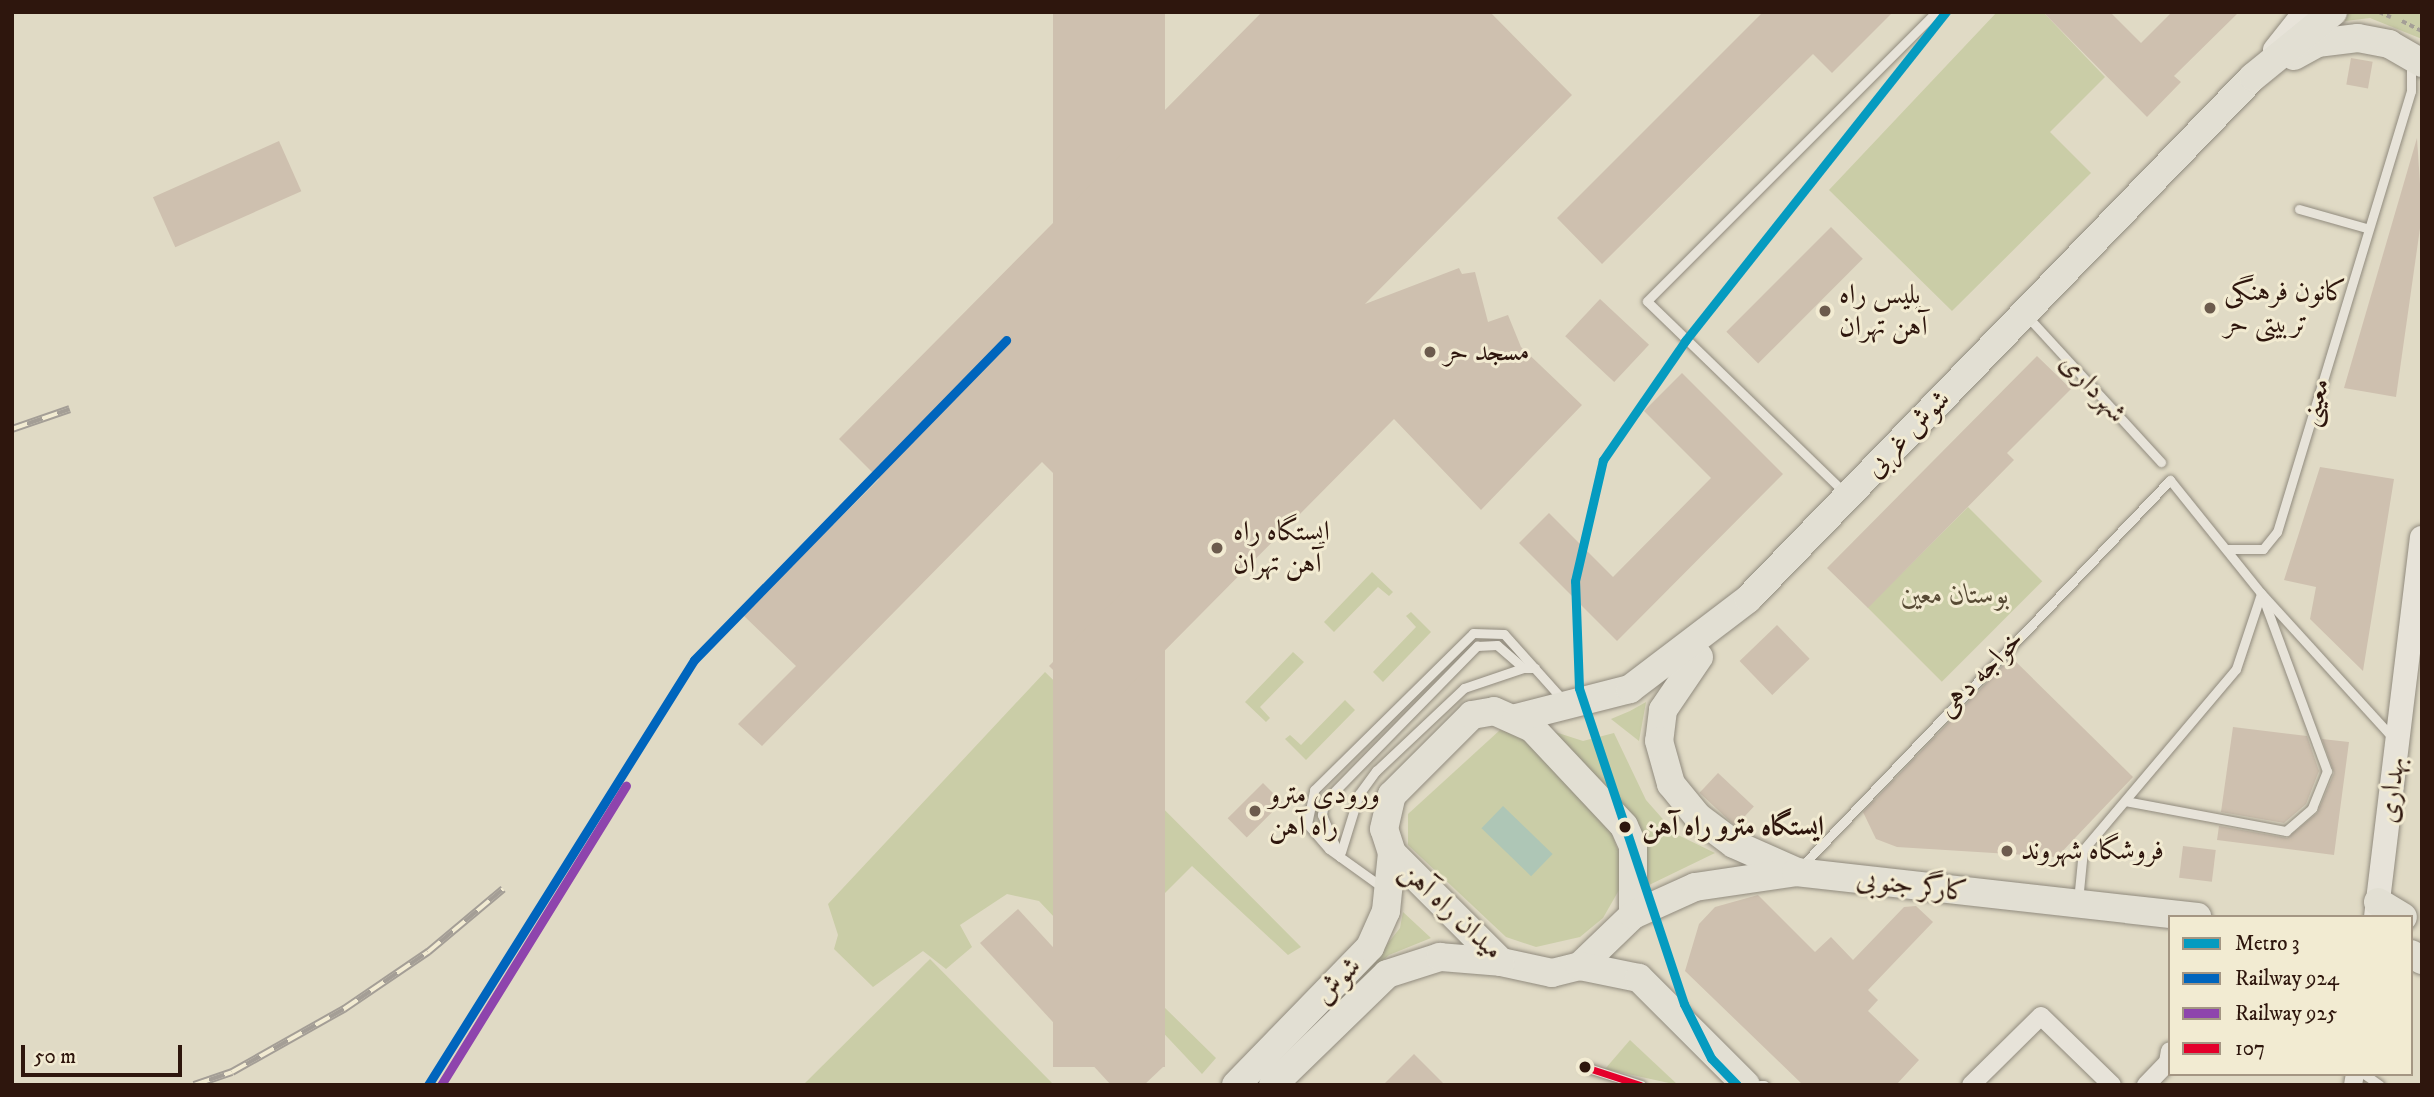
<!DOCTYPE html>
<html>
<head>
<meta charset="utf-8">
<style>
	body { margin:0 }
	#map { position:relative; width:2434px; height:1097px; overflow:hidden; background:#e0dac5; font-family:"IM FELL DW Pica",Amiri,serif }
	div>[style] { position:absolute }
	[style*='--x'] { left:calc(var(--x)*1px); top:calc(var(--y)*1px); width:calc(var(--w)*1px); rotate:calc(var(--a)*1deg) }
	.green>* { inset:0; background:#cacda7; transform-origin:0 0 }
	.water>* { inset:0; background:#aec6b6; transform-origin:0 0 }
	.building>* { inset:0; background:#cec0af; transform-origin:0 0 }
	.path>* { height:3.5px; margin-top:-1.75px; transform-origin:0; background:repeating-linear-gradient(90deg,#a49e96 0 5px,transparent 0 8.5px) }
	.roads { filter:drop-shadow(0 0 2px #918b7e) drop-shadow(0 0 2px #918b7e) }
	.lane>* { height:9px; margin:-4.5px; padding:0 4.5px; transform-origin:4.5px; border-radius:4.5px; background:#e7e3d9 }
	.street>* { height:18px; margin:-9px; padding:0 9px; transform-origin:9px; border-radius:9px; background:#e7e3d9 }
	.secondary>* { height:24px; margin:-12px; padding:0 12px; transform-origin:12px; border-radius:12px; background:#e7e3d9 }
	.primary>* { height:28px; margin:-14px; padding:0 14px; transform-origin:14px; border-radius:14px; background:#e2dfd3 }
	.rail>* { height:8px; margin-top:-4px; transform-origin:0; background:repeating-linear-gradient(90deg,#f2ebd2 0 16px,#a49e96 0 32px); box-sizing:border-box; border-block:2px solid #a49e96 }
	.bus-1>* { height:7px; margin:-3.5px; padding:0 3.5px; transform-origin:3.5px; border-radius:3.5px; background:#e4002b }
	.rail-1>* { height:9px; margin:-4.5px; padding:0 4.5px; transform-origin:4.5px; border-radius:4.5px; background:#0065bd }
	.rail-2>* { height:9px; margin:-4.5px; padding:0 4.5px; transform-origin:4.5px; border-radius:4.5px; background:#8e44ad }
	.metro-1>* { height:9px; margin:-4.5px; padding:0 4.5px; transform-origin:4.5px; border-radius:4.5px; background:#059bc0 }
	.dots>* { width:19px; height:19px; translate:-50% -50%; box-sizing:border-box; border:4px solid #f2ebd2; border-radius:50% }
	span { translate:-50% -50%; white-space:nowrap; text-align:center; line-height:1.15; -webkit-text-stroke:6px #f2ebd2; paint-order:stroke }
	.poi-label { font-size:28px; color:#2e160d }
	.left { translate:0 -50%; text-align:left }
	.street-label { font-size:28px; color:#2e160d }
	.park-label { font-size:28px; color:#574a34; font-style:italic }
	.stop-label { font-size:28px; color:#2e160d; font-weight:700 }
	.frame { position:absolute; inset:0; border:14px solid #2e160d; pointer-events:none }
	.legend { position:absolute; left:2168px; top:915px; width:245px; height:161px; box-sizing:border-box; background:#f2ebd2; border:2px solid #a49683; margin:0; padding:9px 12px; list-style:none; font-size:21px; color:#2e160d }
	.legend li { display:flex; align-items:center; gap:14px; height:35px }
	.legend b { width:35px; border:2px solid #a49683 }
	.scale { position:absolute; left:21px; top:1045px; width:161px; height:32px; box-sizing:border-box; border:4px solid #2e160d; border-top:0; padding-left:9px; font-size:21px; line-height:24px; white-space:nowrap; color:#2e160d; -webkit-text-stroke:5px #f2ebd2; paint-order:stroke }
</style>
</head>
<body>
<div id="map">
	<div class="green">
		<i style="clip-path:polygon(1997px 12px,2043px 12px,2105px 77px,2050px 132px,2091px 173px,1952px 311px,1829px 190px)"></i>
		<i style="clip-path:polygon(2351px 12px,2422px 12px,2422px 39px,2370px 18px,2337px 22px)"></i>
		<i style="left:1968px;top:507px;width:105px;height:142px;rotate:45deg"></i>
		<i style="clip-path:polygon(1372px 572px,1393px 592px,1389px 596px,1378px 587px,1334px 632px,1324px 622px)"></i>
		<i style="clip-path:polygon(1411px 612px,1431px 632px,1383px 682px,1373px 672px,1416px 627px,1406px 616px)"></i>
		<i style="clip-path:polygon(1293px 652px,1304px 662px,1260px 707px,1270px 718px,1266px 722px,1245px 702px)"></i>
		<i style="clip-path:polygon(1045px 672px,1104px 729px,1094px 739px,1301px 947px,1288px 955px,1192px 866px,1107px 951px,1216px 1058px,1202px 1074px,1039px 901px,1007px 894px,960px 925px,972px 947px,946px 969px,923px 951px,873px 987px,834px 949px,838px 935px,828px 904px)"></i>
		<i style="clip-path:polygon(1345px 700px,1355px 710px,1306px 760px,1285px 739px,1290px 735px,1301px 745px)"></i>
		<i style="clip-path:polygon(1646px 702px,1639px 741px,1611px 719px,1630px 711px)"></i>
		<i style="clip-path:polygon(1500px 730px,1518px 734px,1607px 821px,1621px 858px,1619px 890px,1603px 918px,1580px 937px,1536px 947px,1506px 937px,1408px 845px,1408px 814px)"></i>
		<i style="clip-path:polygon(1552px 731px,1583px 741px,1614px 733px,1646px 800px,1676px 834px,1715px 853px,1647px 886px,1637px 835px)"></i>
		<i style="clip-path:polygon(1403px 912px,1431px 938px,1389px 955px,1355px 985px,1400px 928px)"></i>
		<i style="clip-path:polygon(930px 959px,1054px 1085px,803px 1085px)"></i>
		<i style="clip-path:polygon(1630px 1040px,1678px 1085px,1605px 1069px)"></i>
	</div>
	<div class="water">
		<i style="left:1503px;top:806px;width:69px;height:31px;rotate:44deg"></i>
	</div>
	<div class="building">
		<i style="left:1053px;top:12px;width:112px;height:1055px"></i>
		<i style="clip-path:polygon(1262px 12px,1490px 12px,1572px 95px,1365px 304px,1459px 268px,1462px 274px,1475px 272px,1488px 322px,1508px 315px,1521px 347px,1582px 405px,1481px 510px,1394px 419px,1100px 716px,1049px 666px,1147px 567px,1042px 462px,762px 746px,738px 724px,796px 666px,743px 615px,879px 479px,839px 439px)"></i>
		<i style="clip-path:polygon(1763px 12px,1893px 12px,1832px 73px,1813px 54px,1602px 264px,1557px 218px)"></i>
		<i style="clip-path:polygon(2043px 12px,2110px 12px,2141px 43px,2172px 12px,2239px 12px,2174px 76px,2181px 82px,2147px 117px)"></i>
		<i style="left:2351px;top:58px;width:22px;height:27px;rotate:10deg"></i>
		<i style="clip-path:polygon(2417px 138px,2422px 214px,2396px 397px,2344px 388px)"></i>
		<i style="left:279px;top:141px;width:55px;height:138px;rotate:66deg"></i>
		<i style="left:1831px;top:227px;width:45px;height:148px;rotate:45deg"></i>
		<i style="left:1600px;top:299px;width:67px;height:51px;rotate:43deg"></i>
		<i style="clip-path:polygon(2037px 356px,2071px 389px,2007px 453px,2014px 460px,1868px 608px,1827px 568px)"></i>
		<i style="clip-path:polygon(1682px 373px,1783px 474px,1617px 641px,1519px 543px,1549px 513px,1613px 577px,1711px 478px,1644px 411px)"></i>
		<i style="clip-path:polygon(2320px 467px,2394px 479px,2363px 671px,2310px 619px,2316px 587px,2284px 580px)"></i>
		<i style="left:1777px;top:625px;width:47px;height:52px;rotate:46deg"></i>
		<i style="clip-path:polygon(2011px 657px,2133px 777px,2057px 857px,1897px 847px,1876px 839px,1863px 812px)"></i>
		<i style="clip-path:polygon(2233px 727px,2307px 736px,2319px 771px,2306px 804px,2284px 823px,2221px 812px)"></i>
		<i style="clip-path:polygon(2322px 739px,2349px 742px,2334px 855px,2217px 840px,2219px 826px,2287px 838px,2317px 813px,2334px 773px)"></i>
		<i style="left:1718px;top:773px;width:49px;height:27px;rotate:43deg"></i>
		<i style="left:1263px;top:783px;width:27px;height:50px;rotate:45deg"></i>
		<i style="left:2183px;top:846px;width:33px;height:32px;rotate:7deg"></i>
		<i style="clip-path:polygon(1758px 895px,1815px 952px,1831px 937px,1853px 960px,1904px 907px,1916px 906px,1933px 922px,1868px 990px,1878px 1000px,1868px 1011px,1919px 1060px,1896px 1085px,1803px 1085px,1685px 971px,1699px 924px,1715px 907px)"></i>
		<i style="clip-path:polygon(1018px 909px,1163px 1067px,1144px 1085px,1111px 1085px,980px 943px)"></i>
		<i style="clip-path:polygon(1414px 1054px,1445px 1085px,1383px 1085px)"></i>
	</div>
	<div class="path">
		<i style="--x:2379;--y:12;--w:13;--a:23"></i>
		<i style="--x:2402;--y:21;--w:22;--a:27"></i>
	</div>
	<div class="roads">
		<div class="lane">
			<i style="--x:2299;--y:209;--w:70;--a:15.8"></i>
			<i style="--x:2028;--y:317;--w:197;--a:47.5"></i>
			<i style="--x:1844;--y:492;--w:274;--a:-135.9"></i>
			<i style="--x:1647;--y:301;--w:409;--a:-45"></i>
			<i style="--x:2226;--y:549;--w:37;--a:0"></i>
			<i style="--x:2263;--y:549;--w:22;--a:-51"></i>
			<i style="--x:2277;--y:532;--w:461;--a:-73.1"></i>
			<i style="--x:2411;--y:91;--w:28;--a:-90"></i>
			<i style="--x:2125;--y:801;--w:164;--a:10.6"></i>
			<i style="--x:2286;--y:831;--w:35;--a:-41"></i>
			<i style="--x:2312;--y:808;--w:40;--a:-68"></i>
			<i style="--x:2327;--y:771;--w:184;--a:-110.3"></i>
			<i style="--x:1341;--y:852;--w:61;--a:-72.8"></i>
			<i style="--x:1359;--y:794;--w:29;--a:-54"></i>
			<i style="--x:1376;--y:771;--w:121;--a:-43.3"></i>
			<i style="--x:1464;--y:688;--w:62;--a:-18.7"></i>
			<i style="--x:1340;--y:857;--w:46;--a:-113.2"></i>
			<i style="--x:1322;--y:815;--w:13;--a:-81"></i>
			<i style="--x:1324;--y:802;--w:219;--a:-45.6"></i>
			<i style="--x:1477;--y:646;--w:20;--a:-3"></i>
			<i style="--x:1497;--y:645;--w:35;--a:41"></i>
			<i style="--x:1523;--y:668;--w:12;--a:0"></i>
			<i style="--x:1800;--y:868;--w:536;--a:-46.36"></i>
			<i style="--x:2170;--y:480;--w:145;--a:51.2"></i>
			<i style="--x:2261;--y:593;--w:197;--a:47.7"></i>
			<i style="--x:1382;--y:887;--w:65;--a:-144.4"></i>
			<i style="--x:1329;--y:849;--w:33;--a:-131"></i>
			<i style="--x:1307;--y:824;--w:35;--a:-78"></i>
			<i style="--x:1314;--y:790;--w:223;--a:-44.6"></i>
			<i style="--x:1473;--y:633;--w:31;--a:2"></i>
			<i style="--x:1504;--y:634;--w:89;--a:48.2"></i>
			<i style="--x:2078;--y:901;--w:51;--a:-84.4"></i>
			<i style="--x:2083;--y:850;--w:237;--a:-49.8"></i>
			<i style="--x:2236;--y:669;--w:79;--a:-71.6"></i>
			<i style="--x:1585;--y:1067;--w:59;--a:17.8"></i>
			<i style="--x:2364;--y:1074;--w:19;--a:35"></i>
			<i style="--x:1760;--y:1085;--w:4;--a:0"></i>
		</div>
		<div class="street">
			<i style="--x:1971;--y:1085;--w:98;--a:-44.6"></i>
			<i style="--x:2041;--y:1016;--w:99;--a:44.2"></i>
			<i style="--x:2146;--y:1085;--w:32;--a:-46"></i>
			<i style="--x:2168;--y:1062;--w:11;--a:-80"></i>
			<i style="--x:2353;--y:1085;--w:11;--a:-80"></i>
		</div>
		<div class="secondary">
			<i style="--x:2275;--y:50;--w:48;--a:-51.7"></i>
			<i style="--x:2376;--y:917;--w:382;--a:-83.1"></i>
		</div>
		<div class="primary">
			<i style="--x:2294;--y:56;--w:26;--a:-29"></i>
			<i style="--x:2317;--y:43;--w:41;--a:-7"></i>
			<i style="--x:2358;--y:38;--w:32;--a:11"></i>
			<i style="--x:2389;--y:44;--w:38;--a:30"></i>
			<i style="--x:1699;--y:657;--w:64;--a:124.2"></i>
			<i style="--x:1663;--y:710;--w:31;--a:97"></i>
			<i style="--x:1659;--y:741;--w:45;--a:74.4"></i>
			<i style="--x:1671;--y:784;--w:43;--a:50.7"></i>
			<i style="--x:1698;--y:817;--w:45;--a:36.9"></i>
			<i style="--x:1734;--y:844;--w:67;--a:23.9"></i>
			<i style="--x:1494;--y:711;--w:42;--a:24.1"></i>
			<i style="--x:1532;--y:728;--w:134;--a:46.8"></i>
			<i style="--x:1624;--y:826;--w:22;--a:66"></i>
			<i style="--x:1633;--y:846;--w:69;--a:90"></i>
			<i style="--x:1633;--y:915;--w:74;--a:136.1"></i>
			<i style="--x:1580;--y:966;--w:29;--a:166"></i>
			<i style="--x:1552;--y:973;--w:52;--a:-167.8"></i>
			<i style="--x:1501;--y:962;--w:154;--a:-135"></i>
			<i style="--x:1392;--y:853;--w:25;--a:-108"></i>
			<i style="--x:1384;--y:829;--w:35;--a:-77"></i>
			<i style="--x:1392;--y:795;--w:113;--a:-45"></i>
			<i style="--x:1472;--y:715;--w:22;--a:-10"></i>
			<i style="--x:1516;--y:718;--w:118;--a:-14.3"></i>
			<i style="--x:1630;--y:689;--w:148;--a:-37.3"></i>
			<i style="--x:1748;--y:599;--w:726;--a:-45.95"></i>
			<i style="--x:2253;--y:77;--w:103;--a:-39.1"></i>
			<i style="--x:2378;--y:902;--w:29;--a:31"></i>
			<i style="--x:1633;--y:915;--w:68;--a:-24.3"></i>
			<i style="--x:1695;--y:887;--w:102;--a:-8.4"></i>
			<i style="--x:1796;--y:872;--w:404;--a:6.4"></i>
			<i style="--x:2411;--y:954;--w:13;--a:29"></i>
			<i style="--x:1580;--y:966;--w:60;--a:11.5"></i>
			<i style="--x:1639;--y:978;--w:151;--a:45"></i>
			<i style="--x:1236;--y:1085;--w:192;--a:-45.8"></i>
			<i style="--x:1370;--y:947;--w:39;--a:-66"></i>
			<i style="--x:1386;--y:911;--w:58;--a:-84.1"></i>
			<i style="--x:1273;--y:1085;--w:159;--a:-44.2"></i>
			<i style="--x:1387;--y:974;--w:56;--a:-17.8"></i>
			<i style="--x:1440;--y:957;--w:61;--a:4.7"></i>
		</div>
	</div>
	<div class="rail">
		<i style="--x:12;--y:429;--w:61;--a:-19"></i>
		<i style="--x:194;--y:1085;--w:40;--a:-18.9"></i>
		<i style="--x:232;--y:1072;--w:129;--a:-29.4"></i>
		<i style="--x:344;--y:1009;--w:102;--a:-34.2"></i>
		<i style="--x:428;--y:952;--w:98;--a:-40"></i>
	</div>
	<div class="bus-1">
		<i style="--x:1585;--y:1067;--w:58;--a:18.1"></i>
	</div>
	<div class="rail-1">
		<i style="--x:428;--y:1085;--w:501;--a:-57.96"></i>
		<i style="--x:694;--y:660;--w:447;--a:-45.7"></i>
	</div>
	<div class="rail-2">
		<i style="--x:441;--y:1085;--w:352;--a:-58.3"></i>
	</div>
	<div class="metro-1">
		<i style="--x:1737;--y:1085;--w:37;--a:-134"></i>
		<i style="--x:1711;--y:1058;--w:60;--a:-116.6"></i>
		<i style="--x:1684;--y:1004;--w:333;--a:-108.4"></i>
		<i style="--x:1579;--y:688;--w:107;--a:-92.1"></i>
		<i style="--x:1575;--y:581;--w:124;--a:-77"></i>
		<i style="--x:1603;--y:460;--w:145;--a:-55.4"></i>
		<i style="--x:1685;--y:341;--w:420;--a:-51.6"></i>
	</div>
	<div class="dots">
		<i style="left:2210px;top:308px;background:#6c5b4d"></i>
		<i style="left:1825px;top:311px;background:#6c5b4d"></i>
		<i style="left:1430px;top:352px;background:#6c5b4d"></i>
		<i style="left:1217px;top:548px;background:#6c5b4d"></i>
		<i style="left:1255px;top:811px;background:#6c5b4d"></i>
		<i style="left:1625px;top:827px;background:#2e160d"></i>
		<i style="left:2007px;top:851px;background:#6c5b4d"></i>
		<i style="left:1585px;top:1067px;background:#2e160d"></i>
	</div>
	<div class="poi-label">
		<span class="left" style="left:2224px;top:308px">کانون فرهنگی<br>تربیتی حر</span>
		<span class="left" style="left:1839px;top:311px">پلیس راه<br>آهن تهران</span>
		<span class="left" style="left:1444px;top:352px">مسجد حر</span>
		<span class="left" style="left:1233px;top:548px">ایستگاه راه<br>آهن تهران</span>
		<span class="left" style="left:1269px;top:811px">ورودی مترو<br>راه آهن</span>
		<span class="left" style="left:2021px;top:851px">فروشگاه شهروند</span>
	</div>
	<div class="street-label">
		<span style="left:2093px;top:388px;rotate:47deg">شهرداری</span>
		<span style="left:2315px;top:402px;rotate:-74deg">معینی</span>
		<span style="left:1908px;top:434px;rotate:-46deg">شوش غربی</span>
		<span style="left:1981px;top:674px;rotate:-46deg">خواجه دهی</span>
		<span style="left:2392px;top:790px;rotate:-83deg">بهداری</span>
		<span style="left:1912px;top:886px;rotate:7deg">کارگر جنوبی</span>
		<span style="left:1451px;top:911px;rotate:43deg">میدان راه آهن</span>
		<span style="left:1338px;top:981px;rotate:-46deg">شوش</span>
	</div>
	<div class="park-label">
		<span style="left:1955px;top:595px">بوستان معین</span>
	</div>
	<div class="stop-label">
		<span class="left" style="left:1642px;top:827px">ایستگاه مترو راه آهن</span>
	</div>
	<div class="frame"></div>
	<ul class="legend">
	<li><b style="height:9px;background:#059bc0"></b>Metro 3</li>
	<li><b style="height:9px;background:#0065bd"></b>Railway 924</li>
	<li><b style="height:9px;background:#8e44ad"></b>Railway 925</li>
	<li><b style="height:9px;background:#e4002b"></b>107</li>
	</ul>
	<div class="scale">50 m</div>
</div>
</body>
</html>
